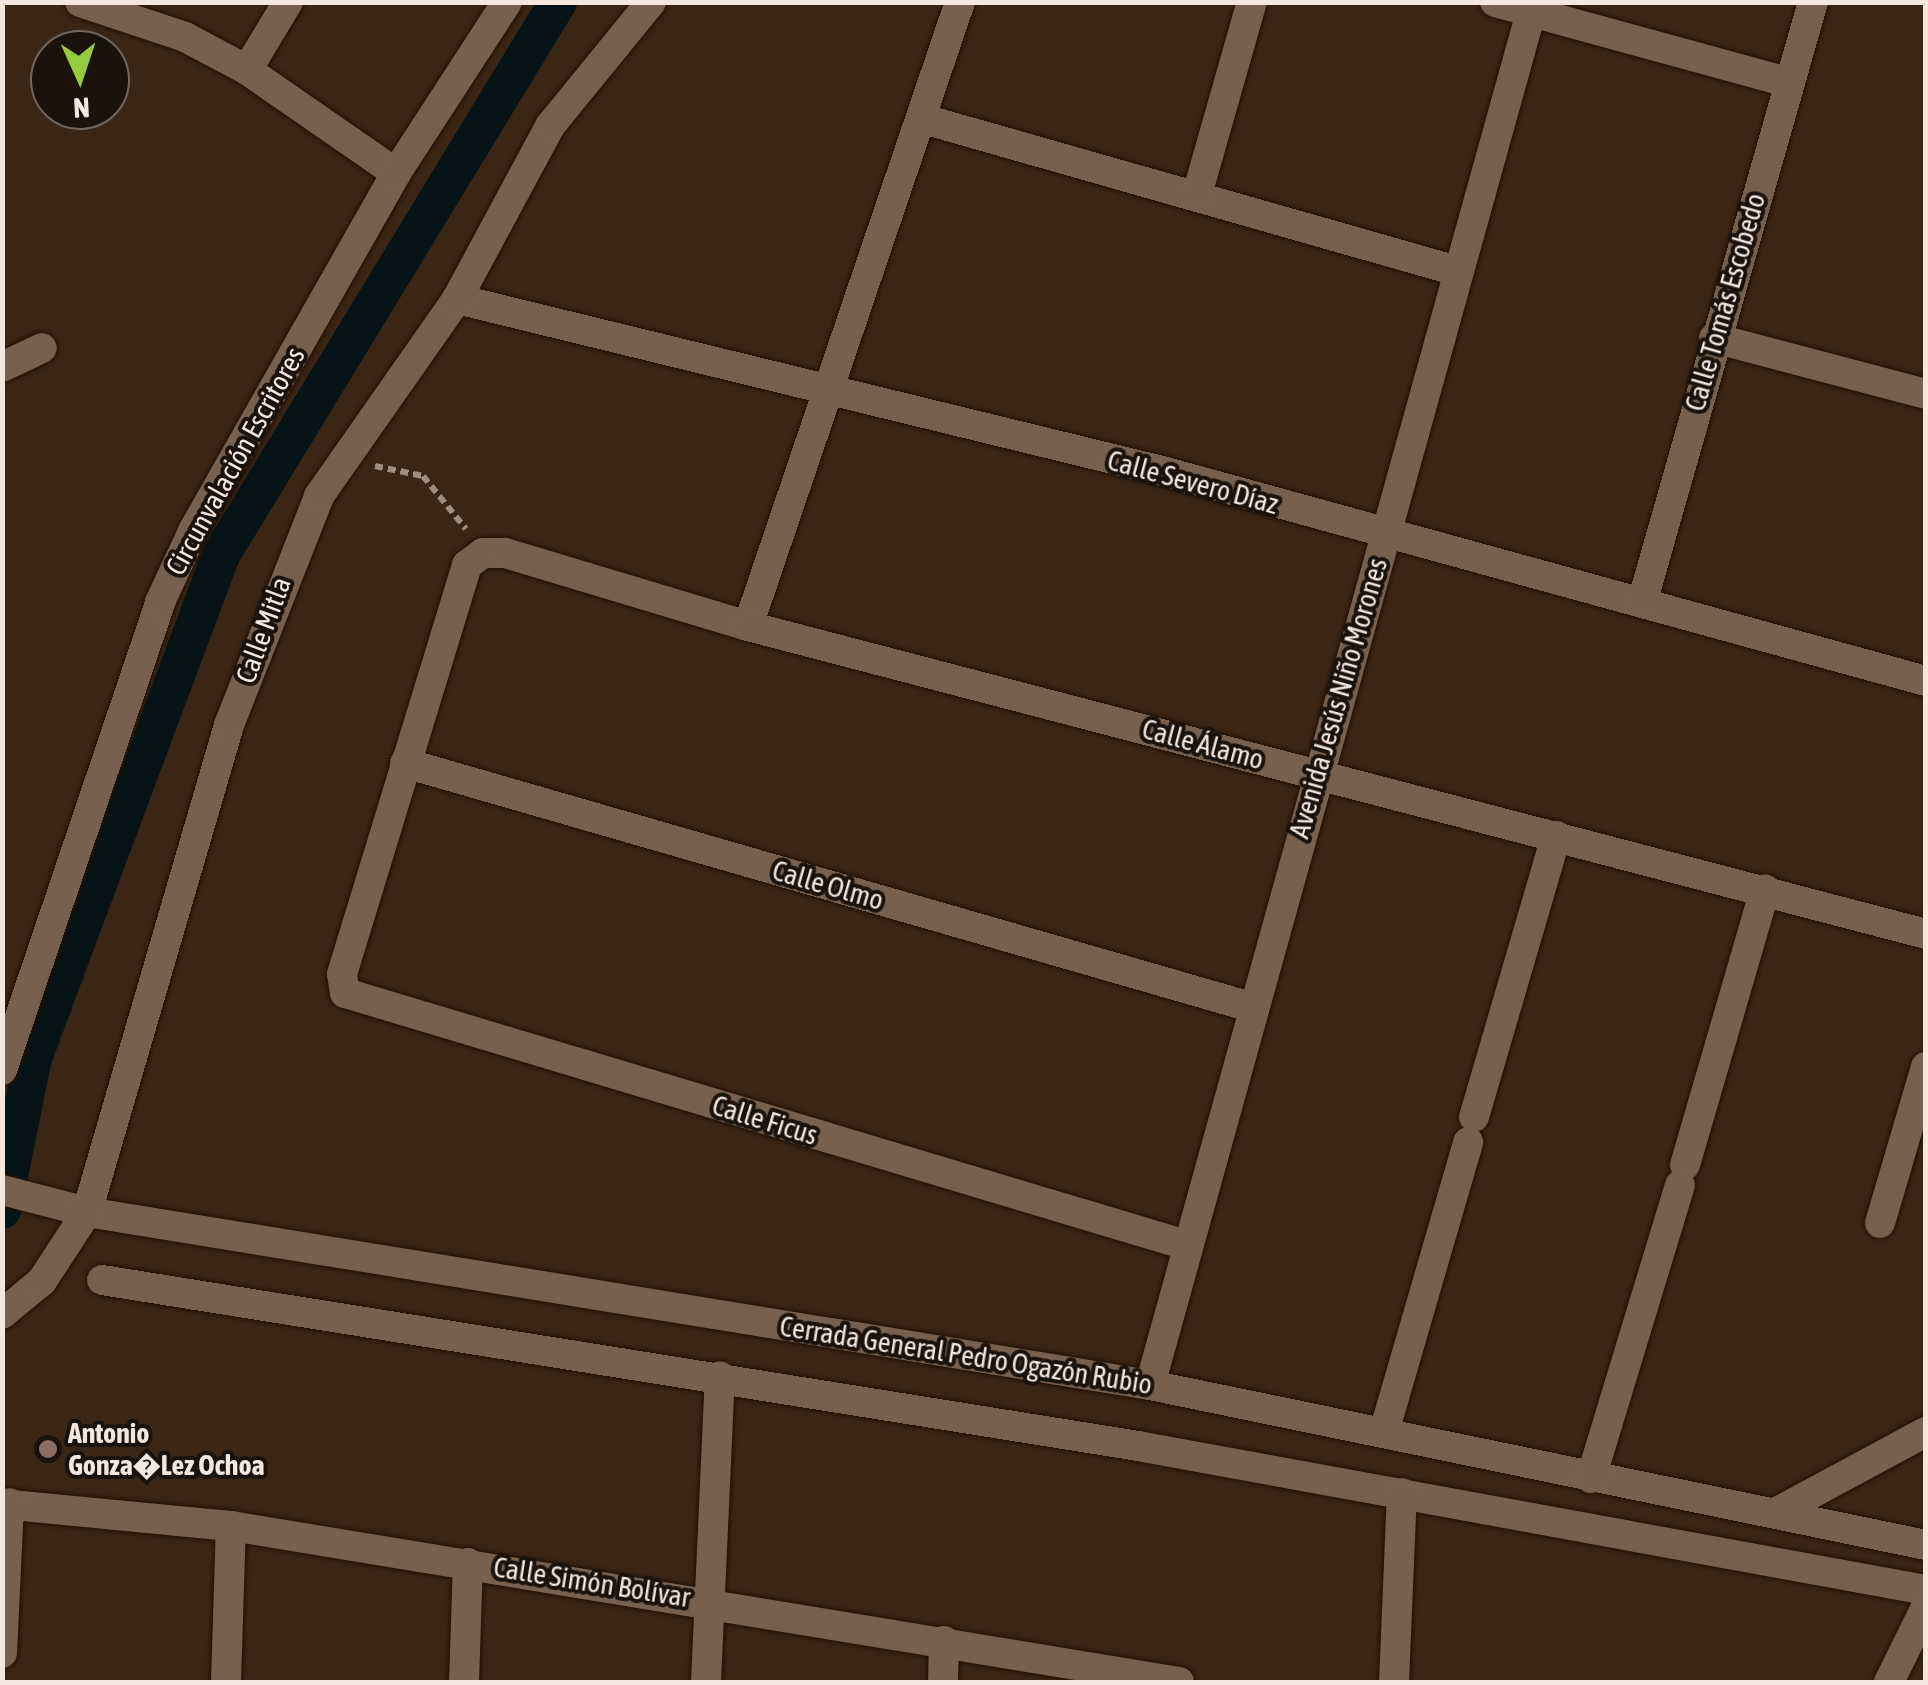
<!DOCTYPE html>
<html>
<head>
<meta charset="utf-8">
<style>
	body { margin:0 }
	#map { position:relative; width:1928px; height:1685px; overflow:hidden; background:#3b2616; font-family:"Asap Condensed",sans-serif }
	div>[style] { position:absolute }
	[style*='--x'] { left:calc(var(--x)*1px); top:calc(var(--y)*1px); width:calc(var(--w)*1px); rotate:calc(var(--a)*1deg) }
	.canal>* { height:38px; margin:-19px; padding:0 19px; transform-origin:19px; border-radius:19px; background:#061418 }
	.path>* { height:6px; margin-top:-3px; transform-origin:0; background:repeating-linear-gradient(90deg,#9e8d80 0 8px,transparent 0 13px) }
	.roads { filter:drop-shadow(0 0 2px #210f02) drop-shadow(0 0 2px #210f02) }
	.minor>* { height:30px; margin:-15px; padding:0 15px; transform-origin:15px; border-radius:15px; background:#77604e }
	.dots>* { width:28px; height:28px; translate:-50% -50%; box-sizing:border-box; border:5px solid #1b120b; border-radius:50% }
	span { translate:-50% -50%; white-space:nowrap; text-align:center; line-height:1.15; -webkit-text-stroke:8px #1b120b; paint-order:stroke }
	.street-label { font-size:28px; color:#f5e7dd }
	.poi-label { font-size:28px; color:#f5e7dd; font-weight:700 }
	.left { translate:0 -50%; text-align:left }
	.frame { position:absolute; inset:0; border:5px solid #f5e7dd; pointer-events:none }
	.north { position:absolute; left:30px; top:30px; width:100px; height:100px; box-sizing:border-box; background:#1b120b; border:2px solid #72675f; border-radius:50%; rotate:177deg; font-size:28px; font-weight:700; line-height:40px; text-align:center; color:#f5e7dd }
	.north::after { content:''; display:block; margin:auto; width:35px; height:45px; background:#94cc3d; clip-path:polygon(50% 0,100% 100%,50% 72%,0 100%) }
</style>
</head>
<body>
<div id="map">
	<div class="canal">
		<i style="--x:2;--y:1210;--w:155;--a:-78.5"></i>
		<i style="--x:33;--y:1058;--w:537;--a:-69.51"></i>
		<i style="--x:221;--y:555;--w:648;--a:-58.64"></i>
	</div>
	<div class="path">
		<i style="--x:375;--y:466;--w:49;--a:11.8"></i>
		<i style="--x:423;--y:476;--w:68;--a:50.9"></i>
	</div>
	<div class="roads">
		<div class="minor">
			<i style="--x:80;--y:2;--w:111;--a:18.4"></i>
			<i style="--x:185;--y:37;--w:70;--a:28"></i>
			<i style="--x:247;--y:70;--w:181;--a:34.7"></i>
			<i style="--x:1495;--y:2;--w:304;--a:15.3"></i>
			<i style="--x:247;--y:70;--w:79;--a:-58.9"></i>
			<i style="--x:927;--y:120;--w:551;--a:15.9"></i>
			<i style="--x:1198;--y:191;--w:197;--a:-74.1"></i>
			<i style="--x:457;--y:299;--w:730;--a:13.71"></i>
			<i style="--x:1166;--y:472;--w:788;--a:15.38"></i>
			<i style="--x:1714;--y:338;--w:219;--a:14.8"></i>
			<i style="--x:2;--y:367;--w:44;--a:-25.4"></i>
			<i style="--x:1642;--y:603;--w:625;--a:-74.12"></i>
			<i style="--x:748;--y:626;--w:659;--a:-71.24"></i>
			<i style="--x:405;--y:763;--w:880;--a:16.09"></i>
			<i style="--x:2;--y:1070;--w:494;--a:-71.3"></i>
			<i style="--x:160;--y:602;--w:81;--a:-65"></i>
			<i style="--x:194;--y:529;--w:409;--a:-60.4"></i>
			<i style="--x:396;--y:173;--w:204;--a:-57"></i>
			<i style="--x:1474;--y:1117;--w:293;--a:-73.7"></i>
			<i style="--x:1685;--y:1165;--w:287;--a:-73.8"></i>
			<i style="--x:2;--y:1190;--w:88;--a:14.5"></i>
			<i style="--x:87;--y:1212;--w:1077;--a:9.24"></i>
			<i style="--x:1150;--y:1385;--w:792;--a:11.65"></i>
			<i style="--x:1880;--y:1223;--w:163;--a:-73.6"></i>
			<i style="--x:1186;--y:1245;--w:878;--a:-163.32"></i>
			<i style="--x:345;--y:993;--w:19;--a:-99"></i>
			<i style="--x:342;--y:974;--w:428;--a:-73"></i>
			<i style="--x:467;--y:565;--w:20;--a:-37"></i>
			<i style="--x:483;--y:553;--w:22;--a:0"></i>
			<i style="--x:505;--y:553;--w:254;--a:16.7"></i>
			<i style="--x:748;--y:626;--w:1218;--a:14.65"></i>
			<i style="--x:102;--y:1280;--w:1049;--a:9.1"></i>
			<i style="--x:1138;--y:1446;--w:801;--a:10.36"></i>
			<i style="--x:2;--y:1314;--w:52;--a:-39.5"></i>
			<i style="--x:42;--y:1281;--w:82;--a:-56.9"></i>
			<i style="--x:87;--y:1212;--w:507;--a:-73.74"></i>
			<i style="--x:229;--y:725;--w:246;--a:-68.5"></i>
			<i style="--x:319;--y:496;--w:241;--a:-55"></i>
			<i style="--x:457;--y:299;--w:196;--a:-61.7"></i>
			<i style="--x:550;--y:126;--w:160;--a:-50.8"></i>
			<i style="--x:1150;--y:1385;--w:1425;--a:-74.49"></i>
			<i style="--x:1384;--y:1432;--w:302;--a:-73.8"></i>
			<i style="--x:1591;--y:1478;--w:306;--a:-73.1"></i>
			<i style="--x:2;--y:1504;--w:230;--a:5.5"></i>
			<i style="--x:231;--y:1526;--w:961;--a:9.34"></i>
			<i style="--x:1779;--y:1511;--w:167;--a:-28.3"></i>
			<i style="--x:2;--y:1653;--w:150;--a:-87.3"></i>
			<i style="--x:226;--y:1682;--w:156;--a:-88.2"></i>
			<i style="--x:464;--y:1682;--w:119;--a:-88.1"></i>
			<i style="--x:706;--y:1682;--w:306;--a:-87.4"></i>
			<i style="--x:943;--y:1682;--w:41;--a:-88.6"></i>
			<i style="--x:1394;--y:1682;--w:189;--a:-87.6"></i>
			<i style="--x:1889;--y:1682;--w:84;--a:-63.7"></i>
		</div>
	</div>
	<div class="dots">
		<i style="left:48px;top:1449px;background:#8d6e63"></i>
	</div>
	<div class="street-label">
		<span style="left:1725px;top:302px;rotate:-74deg">Calle Tomás Escobedo</span>
		<span style="left:235px;top:461px;rotate:-61deg">Circunvalación Escritores</span>
		<span style="left:1193px;top:482px;rotate:15deg">Calle Severo Díaz</span>
		<span style="left:263px;top:630px;rotate:-70deg">Calle Mitla</span>
		<span style="left:1338px;top:698px;rotate:-74deg">Avenida Jesús Niño Morones</span>
		<span style="left:1203px;top:744px;rotate:15deg">Calle Álamo</span>
		<span style="left:828px;top:885px;rotate:16deg">Calle Olmo</span>
		<span style="left:765px;top:1120px;rotate:17deg">Calle Ficus</span>
		<span style="left:966px;top:1355px;rotate:9deg">Cerrada General Pedro Ogazón Rubio</span>
		<span style="left:592px;top:1582px;rotate:9deg">Calle Simón Bolívar</span>
	</div>
	<div class="poi-label">
		<span class="left" style="left:68px;top:1449px">Antonio<br>Gonza�Lez Ochoa</span>
	</div>
	<div class="frame"></div>
	<div class="north">N</div>
</div>
</body>
</html>
